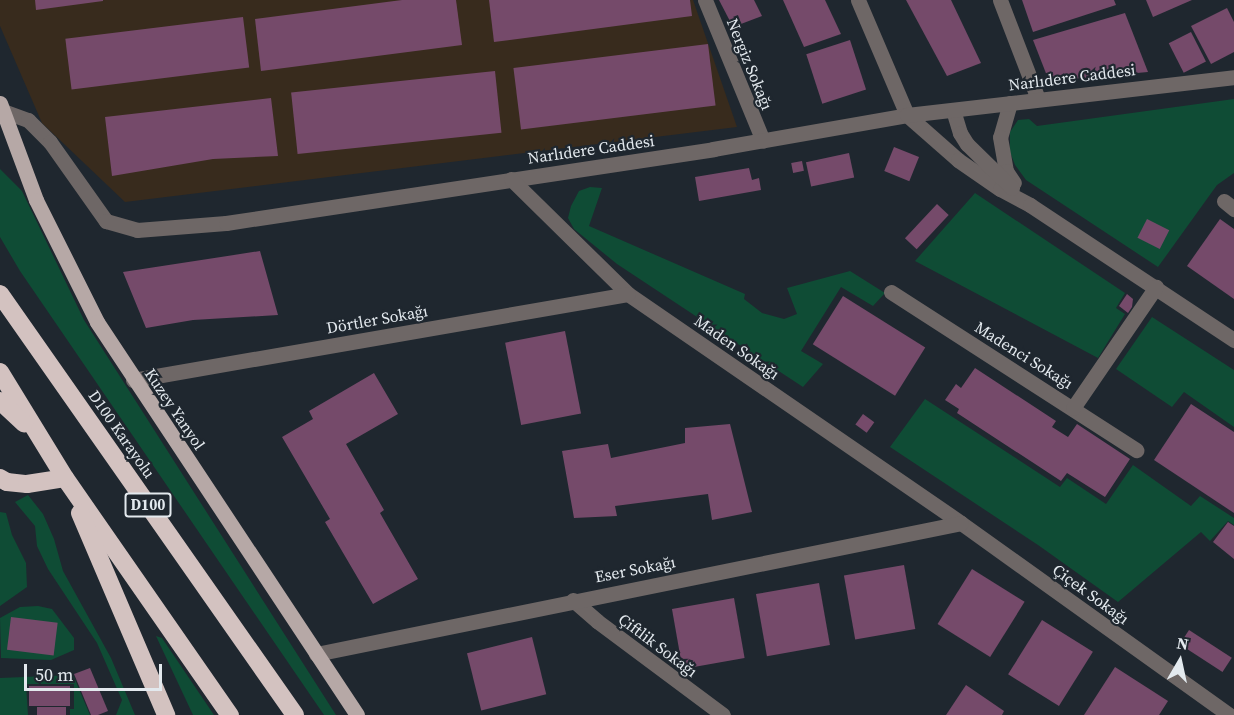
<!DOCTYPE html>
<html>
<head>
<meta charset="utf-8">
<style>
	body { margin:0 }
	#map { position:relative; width:1234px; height:715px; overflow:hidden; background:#1f272f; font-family:"Source Serif 4",serif }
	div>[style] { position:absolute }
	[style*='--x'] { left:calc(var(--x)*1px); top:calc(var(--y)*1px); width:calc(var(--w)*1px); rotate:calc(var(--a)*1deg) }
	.industrial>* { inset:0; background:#382b1d }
	.green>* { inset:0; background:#0f4c35 }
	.building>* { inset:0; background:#754a6a; transform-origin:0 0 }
	.minor>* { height:15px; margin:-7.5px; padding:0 7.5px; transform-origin:7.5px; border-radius:7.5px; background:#6e6766 }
	.major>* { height:15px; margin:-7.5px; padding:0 7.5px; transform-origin:7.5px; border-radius:7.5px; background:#b6a8a6 }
	.highway>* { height:18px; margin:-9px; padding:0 9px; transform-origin:9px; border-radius:9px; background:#d3c2c0 }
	span { translate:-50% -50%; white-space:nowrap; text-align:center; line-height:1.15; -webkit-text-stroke:4.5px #1f272f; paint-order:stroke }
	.shield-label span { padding:2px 4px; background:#1f272f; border:2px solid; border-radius:4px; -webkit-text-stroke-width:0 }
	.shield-label { font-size:15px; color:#e3e9ee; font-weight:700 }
	.street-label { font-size:16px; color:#e3e9ee }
	.north { position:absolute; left:1150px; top:631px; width:60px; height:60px; -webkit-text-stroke:4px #1f272f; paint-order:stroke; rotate:9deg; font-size:16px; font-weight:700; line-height:24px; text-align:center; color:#e3e9ee }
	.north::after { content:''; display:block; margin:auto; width:21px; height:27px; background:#e3e9ee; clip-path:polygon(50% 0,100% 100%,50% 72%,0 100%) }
	.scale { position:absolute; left:24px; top:664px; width:138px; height:27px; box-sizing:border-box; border:3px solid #e3e9ee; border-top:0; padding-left:8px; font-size:18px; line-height:21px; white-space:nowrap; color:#e3e9ee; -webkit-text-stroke:4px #1f272f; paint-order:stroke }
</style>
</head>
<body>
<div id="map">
	<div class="industrial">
		<i style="clip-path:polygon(0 0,693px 0,737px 127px,125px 202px,42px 123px,0 26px)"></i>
	</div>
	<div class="green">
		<i style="clip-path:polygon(1234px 99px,1234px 173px,1217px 185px,1158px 267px,1026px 180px,1015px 165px,1010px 152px,1010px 132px,1018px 120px,1029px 119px,1037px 126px)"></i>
		<i style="clip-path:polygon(0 169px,22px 191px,84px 320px,336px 715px,324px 715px,20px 271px,0 237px)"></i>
		<i style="clip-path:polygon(590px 187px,602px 188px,589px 226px,745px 294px,744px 299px,762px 313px,784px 319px,797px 314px,787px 288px,850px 271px,885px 293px,873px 306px,841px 287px,801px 351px,823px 364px,803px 387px,617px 264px,574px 229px,568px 218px,571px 206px,579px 191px)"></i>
		<i style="clip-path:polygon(975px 193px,1125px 293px,1116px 308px,1125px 314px,1098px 358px,915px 261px)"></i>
		<i style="clip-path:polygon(1152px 317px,1234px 370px,1234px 427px,1184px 392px,1172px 407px,1116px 369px)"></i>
		<i style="clip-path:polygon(925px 399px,1060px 487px,1067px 478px,1106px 504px,1133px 465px,1191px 506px,1200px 496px,1234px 518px,1234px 525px,1228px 521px,1210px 541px,1201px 532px,1118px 602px,1038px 545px,890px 447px)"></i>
		<i style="clip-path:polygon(28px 495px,43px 514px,54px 539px,63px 571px,111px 658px,135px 715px,116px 715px,122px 700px,97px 643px,48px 569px,37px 546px,35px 526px,15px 502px)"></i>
		<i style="clip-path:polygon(0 512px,6px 513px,12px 535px,26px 563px,27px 587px,0 606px)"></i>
		<i style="clip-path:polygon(38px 606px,52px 609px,74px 638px,74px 650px,51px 660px,1px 658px,0 618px,20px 607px)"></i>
		<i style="clip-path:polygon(156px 636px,162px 638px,214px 715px,193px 715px)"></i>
		<i style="clip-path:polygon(73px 675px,90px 715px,70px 715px,70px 709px,74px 709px,74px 684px,26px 684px,28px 715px,0 715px,0 678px)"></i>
	</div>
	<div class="building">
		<i style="clip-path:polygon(35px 0,103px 0,103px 1px,36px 10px)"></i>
		<i style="clip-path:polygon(402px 0,456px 0,462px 45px,261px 71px,255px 19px)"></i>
		<i style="clip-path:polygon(489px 0,690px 0,692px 16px,494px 42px)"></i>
		<i style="clip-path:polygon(719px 0,754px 0,762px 16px,733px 27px)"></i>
		<i style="clip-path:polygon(783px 0,825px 0,841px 34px,804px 47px)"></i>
		<i style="clip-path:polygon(906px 0,951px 0,981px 63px,947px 76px)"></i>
		<i style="clip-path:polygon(1022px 0,1114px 0,1116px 5px,1033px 32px)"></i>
		<i style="clip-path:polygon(1146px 0,1192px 0,1153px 17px)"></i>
		<i style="clip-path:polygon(1227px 8px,1234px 22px,1234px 52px,1211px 64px,1191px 26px)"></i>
		<i style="clip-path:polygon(1125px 13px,1148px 72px,1049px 81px,1033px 40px)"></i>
		<i style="left:243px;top:17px;width:51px;height:179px;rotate:83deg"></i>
		<i style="left:1191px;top:32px;width:33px;height:25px;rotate:63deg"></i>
		<i style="left:850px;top:40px;width:52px;height:46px;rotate:72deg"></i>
		<i style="left:708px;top:44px;width:62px;height:196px;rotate:83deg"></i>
		<i style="left:495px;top:71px;width:62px;height:205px;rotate:84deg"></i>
		<i style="clip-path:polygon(271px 98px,278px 156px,213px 159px,112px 176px,105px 117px)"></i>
		<i style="left:894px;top:147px;width:27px;height:26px;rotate:22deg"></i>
		<i style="left:849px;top:153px;width:25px;height:44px;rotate:78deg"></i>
		<i style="left:802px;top:161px;width:10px;height:11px;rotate:79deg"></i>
		<i style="clip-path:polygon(749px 168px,752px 180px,759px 178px,761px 190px,699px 201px,695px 177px)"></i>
		<i style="left:937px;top:204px;width:16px;height:47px;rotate:43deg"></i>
		<i style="left:1147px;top:219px;width:25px;height:21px;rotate:27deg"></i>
		<i style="clip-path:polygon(1220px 219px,1234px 229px,1234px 299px,1187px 266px)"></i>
		<i style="clip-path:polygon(260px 251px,278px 315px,193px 320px,146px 328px,123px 272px)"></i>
		<i style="clip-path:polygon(1127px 294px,1133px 299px,1132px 307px,1128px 313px,1119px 306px)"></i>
		<i style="left:843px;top:296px;width:97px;height:57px;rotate:32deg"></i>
		<i style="left:565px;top:331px;width:84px;height:61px;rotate:79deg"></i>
		<i style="clip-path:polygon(975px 368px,1056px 421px,1052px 427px,1068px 437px,1077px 424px,1130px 459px,1105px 497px,1067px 473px,1061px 481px,957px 413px,959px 409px,945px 400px,956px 384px,961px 388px)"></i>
		<i style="clip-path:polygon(374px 373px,398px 414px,346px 444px,384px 510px,380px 513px,418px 579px,373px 604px,325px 522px,330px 519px,282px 437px,313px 419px,309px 411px)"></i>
		<i style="clip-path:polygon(1191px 404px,1234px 432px,1234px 513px,1154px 460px)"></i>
		<i style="left:863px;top:414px;width:14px;height:13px;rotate:36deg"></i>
		<i style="clip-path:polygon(730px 424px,752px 512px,712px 520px,708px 494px,615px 506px,617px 516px,574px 518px,562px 451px,608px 444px,611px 458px,685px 443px,685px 428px)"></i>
		<i style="clip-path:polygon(1228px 522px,1234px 526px,1234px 559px,1213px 542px)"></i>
		<i style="left:904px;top:565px;width:65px;height:61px;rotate:80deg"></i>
		<i style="left:972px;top:569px;width:62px;height:65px;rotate:32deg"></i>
		<i style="left:819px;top:583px;width:63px;height:64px;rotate:80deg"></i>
		<i style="left:734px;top:598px;width:61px;height:63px;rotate:80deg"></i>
		<i style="left:11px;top:617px;width:47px;height:33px;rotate:7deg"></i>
		<i style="left:1042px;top:620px;width:60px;height:64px;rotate:32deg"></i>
		<i style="left:1189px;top:630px;width:51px;height:17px;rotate:33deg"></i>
		<i style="left:532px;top:637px;width:59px;height:67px;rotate:76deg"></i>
		<i style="clip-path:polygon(1115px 667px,1168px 701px,1159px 715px,1084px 715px)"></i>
		<i style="clip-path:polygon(90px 668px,108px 711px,98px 715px,91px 715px,74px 674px)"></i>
		<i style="clip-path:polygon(966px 685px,1004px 711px,1002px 715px,946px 715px)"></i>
		<i style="left:29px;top:686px;width:41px;height:20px"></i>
		<i style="left:66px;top:707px;width:8px;height:29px;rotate:90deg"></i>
	</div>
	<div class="minor">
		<i style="--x:705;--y:0;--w:152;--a:67.6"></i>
		<i style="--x:858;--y:0;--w:125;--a:66.9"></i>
		<i style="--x:907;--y:115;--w:68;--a:41.4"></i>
		<i style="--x:958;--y:160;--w:51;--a:34.6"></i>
		<i style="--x:1000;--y:189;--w:34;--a:28"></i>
		<i style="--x:1030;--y:205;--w:245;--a:33.5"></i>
		<i style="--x:1000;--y:0;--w:106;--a:69"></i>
		<i style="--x:1010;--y:103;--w:35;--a:106"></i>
		<i style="--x:1000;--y:137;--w:35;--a:80"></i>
		<i style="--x:1006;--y:171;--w:14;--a:56"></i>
		<i style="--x:953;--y:110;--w:24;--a:73"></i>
		<i style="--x:960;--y:133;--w:13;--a:58"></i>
		<i style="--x:967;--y:144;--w:63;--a:44.4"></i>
		<i style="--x:3;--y:111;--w:27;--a:20"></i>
		<i style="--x:28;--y:120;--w:31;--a:45"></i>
		<i style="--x:50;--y:142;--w:97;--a:54.7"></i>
		<i style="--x:106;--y:221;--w:32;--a:16"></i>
		<i style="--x:137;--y:230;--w:89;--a:-4.5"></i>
		<i style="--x:226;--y:223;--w:493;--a:-8.6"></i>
		<i style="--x:713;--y:149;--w:197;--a:-9.9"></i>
		<i style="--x:907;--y:115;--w:329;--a:-6.6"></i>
		<i style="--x:511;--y:179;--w:164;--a:44.5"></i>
		<i style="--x:628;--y:294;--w:404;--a:34.5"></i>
		<i style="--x:961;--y:523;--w:330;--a:35.6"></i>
		<i style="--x:1224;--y:201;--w:13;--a:39"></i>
		<i style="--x:891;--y:292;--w:292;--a:32.8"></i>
		<i style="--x:133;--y:380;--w:502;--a:-9.86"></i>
		<i style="--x:1073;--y:408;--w:147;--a:-55.6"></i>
		<i style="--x:573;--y:600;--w:32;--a:41"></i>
		<i style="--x:597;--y:621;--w:157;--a:36.7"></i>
		<i style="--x:316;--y:654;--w:658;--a:-11.48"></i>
	</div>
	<div class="major">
		<i style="--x:0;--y:103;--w:103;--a:69.6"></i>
		<i style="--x:36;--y:200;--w:136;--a:63.4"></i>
		<i style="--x:97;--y:322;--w:471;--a:56.5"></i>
	</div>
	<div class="highway">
		<i style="--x:0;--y:294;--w:514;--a:54.98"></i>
		<i style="--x:0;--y:372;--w:124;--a:58.5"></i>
		<i style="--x:65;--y:478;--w:289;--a:55.2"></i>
		<i style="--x:0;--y:401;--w:33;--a:43"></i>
		<i style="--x:0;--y:478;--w:8;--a:30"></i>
		<i style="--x:7;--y:482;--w:20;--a:6"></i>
		<i style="--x:27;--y:484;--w:38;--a:-9"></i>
		<i style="--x:80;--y:513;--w:220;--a:66.9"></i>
	</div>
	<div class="shield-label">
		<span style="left:148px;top:505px">D100</span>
	</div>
	<div class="street-label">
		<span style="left:750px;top:64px;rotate:68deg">Nergiz Sokağı</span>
		<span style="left:1072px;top:77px;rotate:-7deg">Narlıdere Caddesi</span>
		<span style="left:591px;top:149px;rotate:-8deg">Narlıdere Caddesi</span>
		<span style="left:377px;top:319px;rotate:-10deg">Dörtler Sokağı</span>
		<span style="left:737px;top:347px;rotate:35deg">Maden Sokağı</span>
		<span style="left:1024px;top:355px;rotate:32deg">Madenci Sokağı</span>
		<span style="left:175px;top:409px;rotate:56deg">Kuzey Yanyol</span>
		<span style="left:122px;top:434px;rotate:55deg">D100 Karayolu</span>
		<span style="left:635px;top:569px;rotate:-11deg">Eser Sokağı</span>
		<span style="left:1091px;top:594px;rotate:36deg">Çiçek Sokağı</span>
		<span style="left:658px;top:645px;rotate:37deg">Çiftlik Sokağı</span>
	</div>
	<div class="north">N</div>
	<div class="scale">50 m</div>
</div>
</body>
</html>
